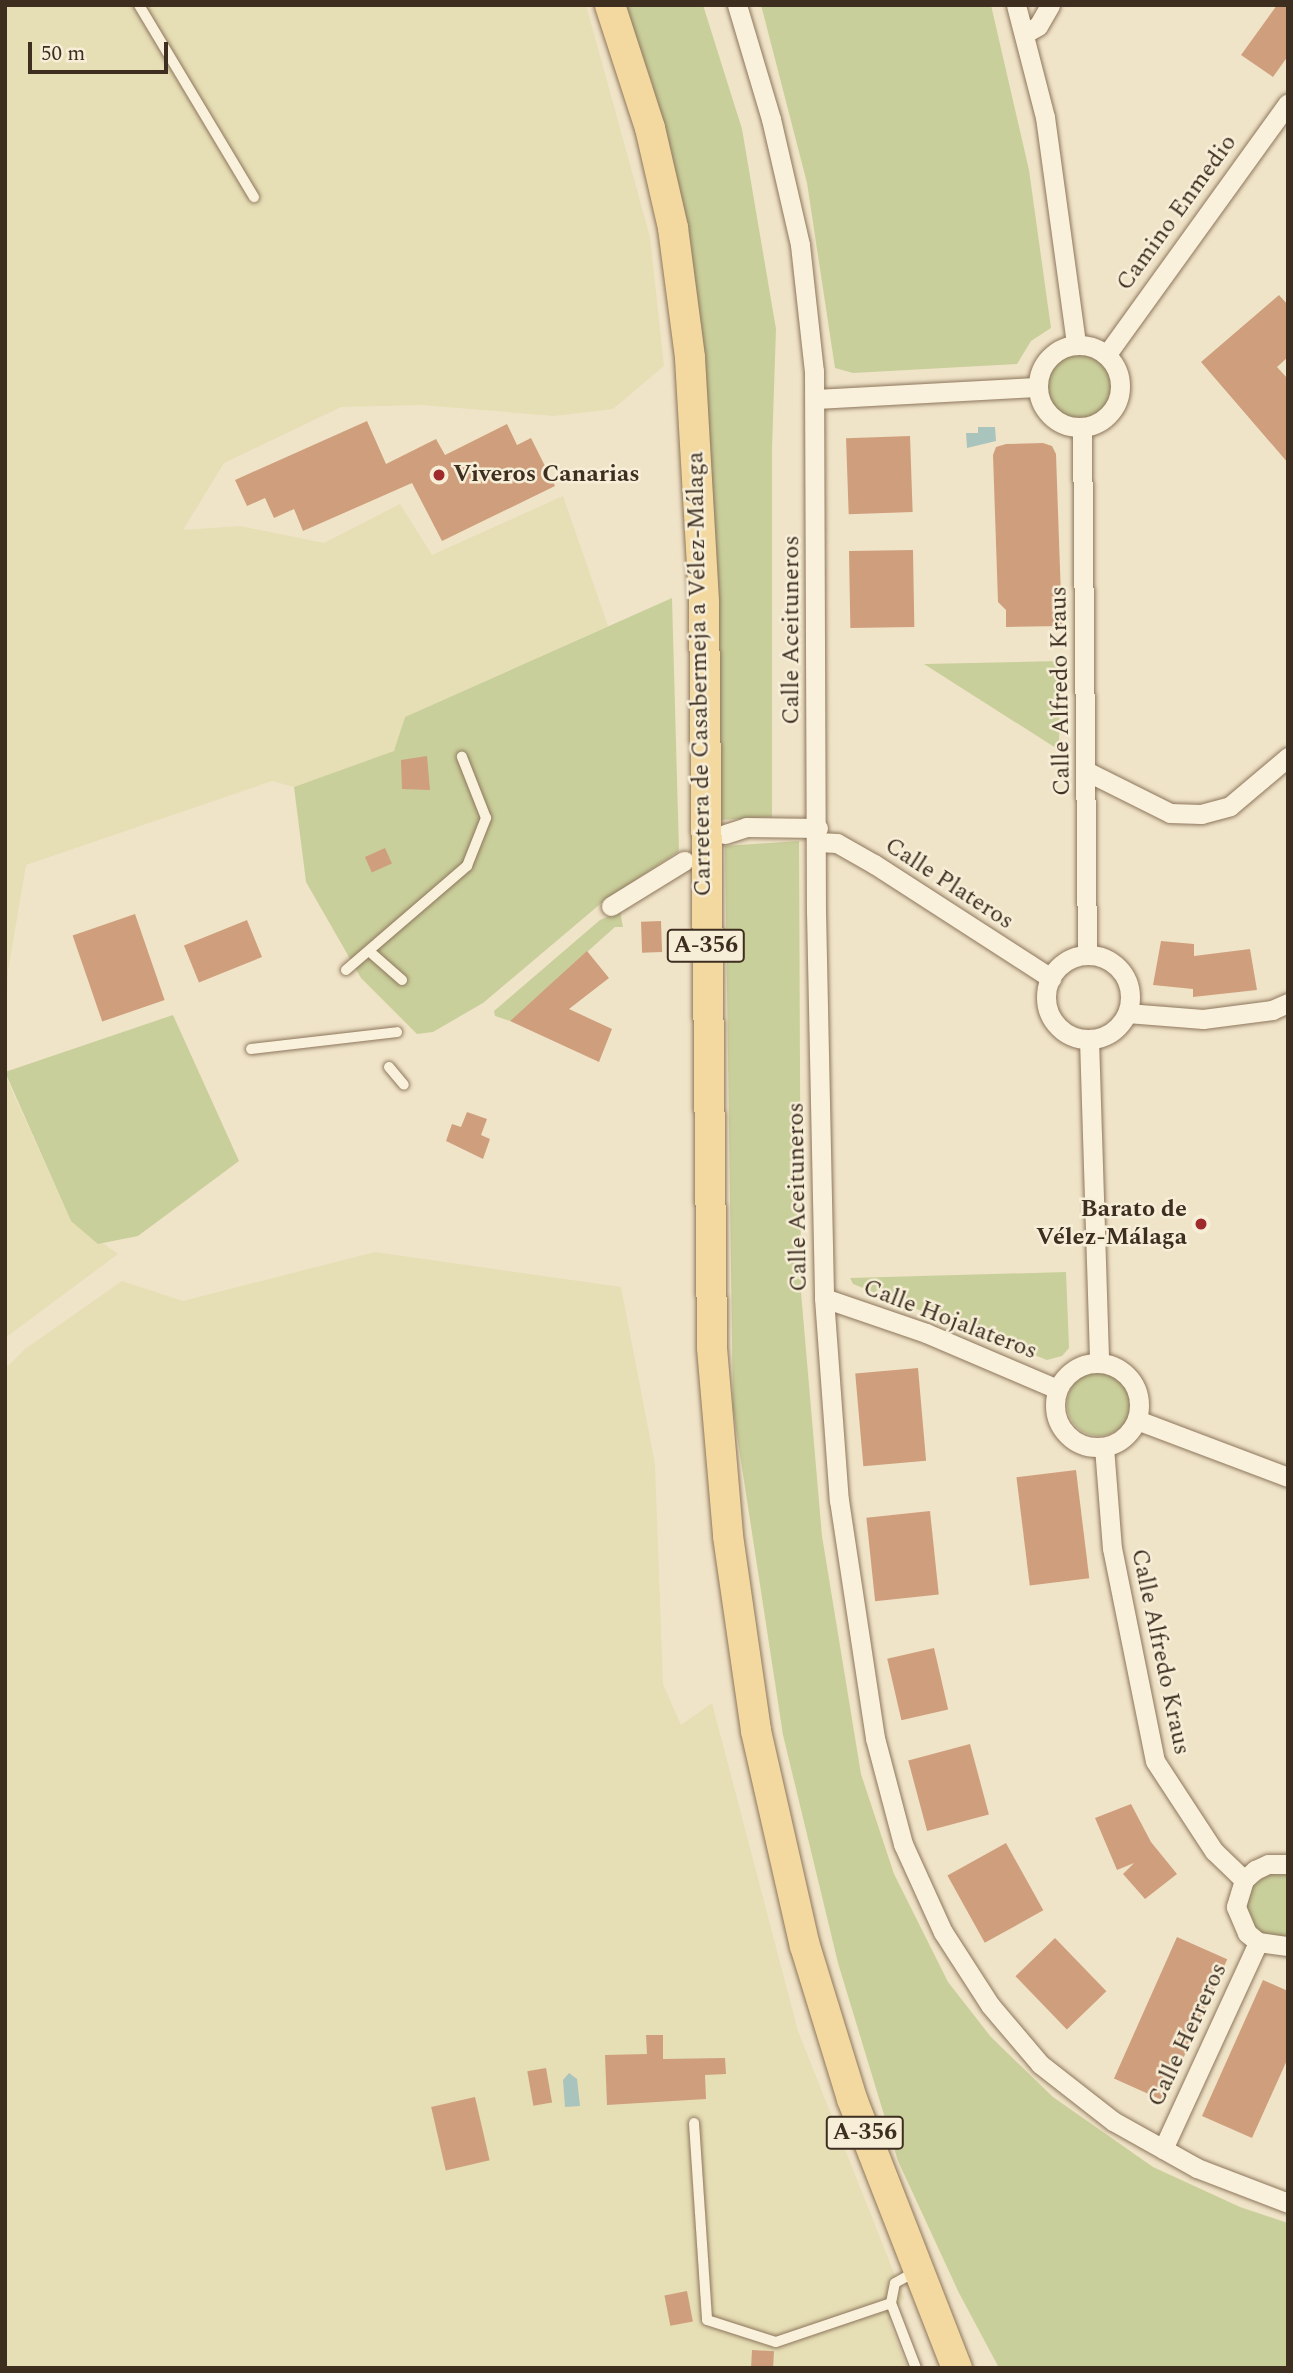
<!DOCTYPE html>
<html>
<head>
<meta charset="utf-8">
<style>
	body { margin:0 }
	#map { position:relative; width:1293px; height:2373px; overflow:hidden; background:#f0e4c8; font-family:Spectral,serif }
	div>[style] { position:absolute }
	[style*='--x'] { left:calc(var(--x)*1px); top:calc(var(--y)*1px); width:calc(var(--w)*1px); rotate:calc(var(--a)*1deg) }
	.farmland>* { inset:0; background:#e6deb5 }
	.green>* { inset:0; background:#c9cf9b }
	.round { border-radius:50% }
	.water>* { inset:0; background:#a9c4bc }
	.building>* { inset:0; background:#cf9f7d; transform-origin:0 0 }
	.roads { filter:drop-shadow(0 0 2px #8d765c) drop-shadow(0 0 2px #8d765c) }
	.lane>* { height:10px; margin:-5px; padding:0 5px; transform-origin:5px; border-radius:5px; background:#faf1dc }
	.street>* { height:19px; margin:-9.5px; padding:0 9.5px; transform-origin:9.5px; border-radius:9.5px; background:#faf1dc }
	.street>.ring { margin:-9.5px; padding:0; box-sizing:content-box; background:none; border:19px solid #faf1dc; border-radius:50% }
	.primary>* { height:30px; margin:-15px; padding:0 15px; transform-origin:15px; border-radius:15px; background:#f3d9a0 }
	.dots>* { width:19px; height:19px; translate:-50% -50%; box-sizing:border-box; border:4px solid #f7eed8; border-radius:50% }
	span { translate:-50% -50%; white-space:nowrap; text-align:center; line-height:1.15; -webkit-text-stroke:5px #f7eed8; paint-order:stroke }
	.shield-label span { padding:2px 5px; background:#f7eed8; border:2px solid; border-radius:5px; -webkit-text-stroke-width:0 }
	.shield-label { font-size:23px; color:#3d2e20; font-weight:700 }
	.street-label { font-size:24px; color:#3d2e20 }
	.poi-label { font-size:24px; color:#3d2e20; font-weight:700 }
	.left { translate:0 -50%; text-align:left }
	.right { translate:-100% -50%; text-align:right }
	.frame { position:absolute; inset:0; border:7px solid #3d2e20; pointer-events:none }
	.scale { position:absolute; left:28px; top:42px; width:140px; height:32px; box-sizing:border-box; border:4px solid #3d2e20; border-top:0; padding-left:9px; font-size:21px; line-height:24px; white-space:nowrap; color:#3d2e20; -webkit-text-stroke:5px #f7eed8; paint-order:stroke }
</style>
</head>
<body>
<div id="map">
	<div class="farmland">
		<i style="clip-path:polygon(5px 5px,586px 5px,650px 237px,664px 366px,613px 409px,554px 416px,421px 405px,341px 407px,224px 463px,183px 530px,240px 526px,324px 543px,400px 504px,432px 555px,563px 496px,608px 626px,405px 717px,395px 751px,294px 787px,272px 781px,26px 865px,8px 971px,5px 1040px)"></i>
		<i style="clip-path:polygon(5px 1075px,71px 1221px,118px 1254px,5px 1338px)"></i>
		<i style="clip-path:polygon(375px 1252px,621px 1287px,655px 1464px,663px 1684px,681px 1725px,712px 1703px,798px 2031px,904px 2298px,889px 2321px,907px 2368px,5px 2368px,5px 1369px,25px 1349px,122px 1281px,183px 1301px)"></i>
	</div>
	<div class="green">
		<i style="clip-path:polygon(625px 5px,703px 5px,742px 129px,776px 329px,772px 449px,772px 817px,719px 820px,704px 351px,688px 227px,652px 83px)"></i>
		<i style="clip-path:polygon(761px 5px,991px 5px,1029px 170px,1051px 328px,1031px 341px,1017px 364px,853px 373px,835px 368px,807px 183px)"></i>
		<i class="round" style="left:1047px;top:354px;width:66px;height:66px"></i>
		<i style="clip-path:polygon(672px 598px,679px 851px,605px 900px,483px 1003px,433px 1032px,417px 1034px,361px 978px,306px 882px,294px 787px,394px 751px,405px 717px)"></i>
		<i style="clip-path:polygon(1060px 661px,1059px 750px,924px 664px)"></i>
		<i style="clip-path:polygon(799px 841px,801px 1292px,822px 1536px,861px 1774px,894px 1874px,948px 1982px,991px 2037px,1053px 2097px,1153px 2167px,1240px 2207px,1288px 2223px,1288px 2368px,999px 2368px,959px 2293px,898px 2161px,838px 1963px,783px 1735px,733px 1409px,725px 846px)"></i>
		<i style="clip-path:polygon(620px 911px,623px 927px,615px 927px,510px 1021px,495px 1016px,494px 1011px,600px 920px)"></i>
		<i style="clip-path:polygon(173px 1015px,239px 1161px,138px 1236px,98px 1244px,71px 1221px,5px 1072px)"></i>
		<i style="clip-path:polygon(1066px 1272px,1069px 1348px,1062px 1356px,1047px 1360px,853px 1284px,850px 1278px)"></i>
		<i class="round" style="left:1067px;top:1372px;width:64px;height:64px"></i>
		<i style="clip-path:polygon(1269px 1874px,1288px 1875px,1288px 1938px,1274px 1939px,1255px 1930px,1245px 1909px,1251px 1887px)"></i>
	</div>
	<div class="water">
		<i style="clip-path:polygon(978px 427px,995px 427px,996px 441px,967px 448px,966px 433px,978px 433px)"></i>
		<i style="clip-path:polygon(569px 2073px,577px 2079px,580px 2106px,565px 2107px,563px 2080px)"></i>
	</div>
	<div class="building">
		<i style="clip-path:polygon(1277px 5px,1288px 5px,1288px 56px,1273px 77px,1241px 55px)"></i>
		<i style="clip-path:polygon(1279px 295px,1288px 305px,1288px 357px,1277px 367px,1288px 379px,1288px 463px,1201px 362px)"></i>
		<i style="clip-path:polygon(367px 421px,386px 464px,436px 439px,445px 455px,507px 424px,517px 445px,531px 438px,555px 486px,442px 541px,412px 483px,303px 531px,294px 509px,274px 518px,265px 498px,247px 506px,235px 480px)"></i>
		<i style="left:910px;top:436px;width:76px;height:64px;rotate:88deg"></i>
		<i style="clip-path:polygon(1043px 443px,1052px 446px,1056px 454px,1062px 626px,1006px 627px,1006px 610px,998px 602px,993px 455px,996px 447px,1006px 444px)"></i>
		<i style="left:913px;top:550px;width:77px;height:64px;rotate:89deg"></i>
		<i style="clip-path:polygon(427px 756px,430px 790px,402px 789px,401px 760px)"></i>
		<i style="left:385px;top:848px;width:17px;height:22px;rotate:66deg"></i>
		<i style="left:135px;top:914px;width:91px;height:66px;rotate:71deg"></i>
		<i style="left:247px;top:920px;width:40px;height:68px;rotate:68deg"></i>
		<i style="left:661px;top:921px;width:31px;height:20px;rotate:88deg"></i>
		<i style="clip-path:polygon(1161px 941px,1194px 944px,1194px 956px,1250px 949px,1257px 990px,1193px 997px,1193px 989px,1153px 985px)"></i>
		<i style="clip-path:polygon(587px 951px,609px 978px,569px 1009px,612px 1029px,599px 1062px,510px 1021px)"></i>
		<i style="clip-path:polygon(467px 1112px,487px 1119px,481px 1135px,490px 1139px,483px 1159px,446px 1141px,452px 1124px,461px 1127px)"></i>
		<i style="left:918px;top:1368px;width:93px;height:63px;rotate:85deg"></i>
		<i style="left:1076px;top:1470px;width:109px;height:60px;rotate:83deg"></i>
		<i style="left:930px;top:1511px;width:84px;height:64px;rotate:84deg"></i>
		<i style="left:934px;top:1648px;width:63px;height:48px;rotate:77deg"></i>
		<i style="left:970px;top:1744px;width:73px;height:64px;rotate:75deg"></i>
		<i style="clip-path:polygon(1131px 1804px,1151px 1842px,1177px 1874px,1145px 1899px,1123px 1874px,1134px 1863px,1117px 1870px,1095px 1818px)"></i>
		<i style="left:1006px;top:1843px;width:77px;height:67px;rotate:61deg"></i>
		<i style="left:1177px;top:1937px;width:55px;height:155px;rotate:24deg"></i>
		<i style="left:1055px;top:1938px;width:74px;height:55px;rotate:46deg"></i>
		<i style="clip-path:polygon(1263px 1980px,1288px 1991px,1288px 2058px,1252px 2138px,1202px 2116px)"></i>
		<i style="clip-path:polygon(646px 2035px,663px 2035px,663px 2059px,725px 2058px,726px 2074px,705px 2075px,706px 2099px,607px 2105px,605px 2055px,647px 2054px)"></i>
		<i style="left:546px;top:2068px;width:35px;height:19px;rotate:80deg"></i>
		<i style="left:475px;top:2097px;width:65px;height:45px;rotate:77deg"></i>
		<i style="left:687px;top:2291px;width:31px;height:23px;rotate:79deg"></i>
		<i style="left:752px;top:2350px;width:22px;height:18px;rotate:3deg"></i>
	</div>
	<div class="roads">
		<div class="lane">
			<i style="--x:139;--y:5;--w:224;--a:59.1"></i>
			<i style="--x:369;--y:951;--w:44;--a:41.3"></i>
			<i style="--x:346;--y:970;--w:160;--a:-40.7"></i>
			<i style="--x:467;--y:866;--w:52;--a:-68.4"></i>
			<i style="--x:486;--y:818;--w:66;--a:-111.5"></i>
			<i style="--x:251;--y:1049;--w:147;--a:-6.6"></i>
			<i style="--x:389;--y:1067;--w:23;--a:50"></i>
			<i style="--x:694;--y:2123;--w:197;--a:86.2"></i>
			<i style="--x:707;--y:2320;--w:72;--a:17.7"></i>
			<i style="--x:776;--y:2342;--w:121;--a:-18.7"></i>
			<i style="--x:891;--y:2303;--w:20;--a:-79"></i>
			<i style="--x:895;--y:2283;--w:25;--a:-29"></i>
			<i style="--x:891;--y:2303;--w:70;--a:69"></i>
		</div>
		<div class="street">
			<i style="--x:737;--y:5;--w:119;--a:73.4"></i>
			<i style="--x:771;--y:119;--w:129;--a:77"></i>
			<i style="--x:800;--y:245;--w:127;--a:83.7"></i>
			<i style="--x:814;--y:371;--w:540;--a:89.79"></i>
			<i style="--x:816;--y:911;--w:387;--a:88.8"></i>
			<i style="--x:824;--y:1298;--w:203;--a:85.8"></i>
			<i style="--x:839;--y:1500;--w:241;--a:81.4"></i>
			<i style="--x:875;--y:1738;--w:110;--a:75.2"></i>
			<i style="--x:903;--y:1844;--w:97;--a:65.6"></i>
			<i style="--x:943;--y:1932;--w:87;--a:57.2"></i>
			<i style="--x:990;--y:2005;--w:77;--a:49.7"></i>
			<i style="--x:1040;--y:2064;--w:93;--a:38"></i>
			<i style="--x:1113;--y:2121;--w:96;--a:29.2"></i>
			<i style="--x:1197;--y:2168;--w:97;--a:21"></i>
			<i style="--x:1016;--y:5;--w:116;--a:75.5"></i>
			<i style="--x:1045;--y:117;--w:229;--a:82.2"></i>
			<i style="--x:1024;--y:34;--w:16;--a:-30"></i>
			<i style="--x:1038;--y:26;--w:24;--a:-60"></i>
			<i class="ring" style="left:1038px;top:345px;width:63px;height:63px"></i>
			<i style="--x:1107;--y:354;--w:309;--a:-54.2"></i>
			<i style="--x:816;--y:399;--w:220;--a:-3.1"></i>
			<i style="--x:1082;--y:427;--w:528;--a:89.46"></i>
			<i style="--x:1086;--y:771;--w:94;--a:26.6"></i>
			<i style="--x:1170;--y:813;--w:31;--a:2"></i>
			<i style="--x:1201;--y:814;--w:30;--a:-15"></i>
			<i style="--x:1230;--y:806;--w:76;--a:-40.2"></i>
			<i style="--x:725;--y:834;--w:22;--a:-18"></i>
			<i style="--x:746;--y:827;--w:72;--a:0.8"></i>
			<i style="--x:818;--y:842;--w:19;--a:3"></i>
			<i style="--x:837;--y:843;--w:43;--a:29.6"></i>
			<i style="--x:874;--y:864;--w:211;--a:32.8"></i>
			<i style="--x:611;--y:906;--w:86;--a:-31.7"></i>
			<i class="ring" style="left:1046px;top:955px;width:65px;height:65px"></i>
			<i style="--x:1127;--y:1013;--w:76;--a:4.5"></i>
			<i style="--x:1203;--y:1019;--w:70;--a:-7.4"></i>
			<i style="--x:1272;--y:1010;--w:17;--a:-24"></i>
			<i style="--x:1089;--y:1039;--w:323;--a:88.2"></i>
			<i style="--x:824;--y:1298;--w:108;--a:18.9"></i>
			<i style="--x:926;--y:1333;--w:142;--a:23.1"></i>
			<i class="ring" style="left:1055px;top:1363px;width:65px;height:65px"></i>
			<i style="--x:1137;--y:1420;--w:161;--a:20.7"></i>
			<i style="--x:1104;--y:1447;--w:101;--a:85.5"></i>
			<i style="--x:1112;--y:1548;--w:217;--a:78.6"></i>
			<i style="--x:1155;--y:1761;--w:108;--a:56.8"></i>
			<i style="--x:1214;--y:1851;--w:42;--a:44"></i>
			<i style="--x:1288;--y:1864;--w:20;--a:180"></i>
			<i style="--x:1268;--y:1864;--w:14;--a:155"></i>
			<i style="--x:1255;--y:1870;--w:15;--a:138"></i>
			<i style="--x:1244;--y:1880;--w:28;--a:107"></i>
			<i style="--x:1236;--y:1907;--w:28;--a:67"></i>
			<i style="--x:1247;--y:1933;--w:14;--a:39"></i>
			<i style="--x:1258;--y:1942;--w:30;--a:8"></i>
			<i style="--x:1163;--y:2149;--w:228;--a:-65.3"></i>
		</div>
		<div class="primary">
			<i style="--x:610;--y:5;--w:129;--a:72"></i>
			<i style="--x:650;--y:128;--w:103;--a:77"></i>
			<i style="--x:673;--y:228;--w:131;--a:82.5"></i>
			<i style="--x:690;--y:358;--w:245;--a:86.7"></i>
			<i style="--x:704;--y:603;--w:745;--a:89.38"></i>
			<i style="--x:712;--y:1348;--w:189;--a:85.1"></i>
			<i style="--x:728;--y:1536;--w:197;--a:81.8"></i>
			<i style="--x:756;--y:1731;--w:221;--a:77.2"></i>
			<i style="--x:805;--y:1946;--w:160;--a:72.9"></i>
			<i style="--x:852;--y:2099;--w:289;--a:68.7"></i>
		</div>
	</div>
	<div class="dots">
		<i style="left:439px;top:475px;background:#9e2a2b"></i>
		<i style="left:1201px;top:1224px;background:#9e2a2b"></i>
	</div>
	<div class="shield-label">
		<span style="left:706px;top:946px">A-356</span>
		<span style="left:865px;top:2133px">A-356</span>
	</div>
	<div class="street-label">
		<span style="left:1177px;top:213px;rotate:-54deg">Camino Enmedio</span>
		<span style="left:792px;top:630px;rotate:-90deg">Calle Aceituneros</span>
		<span style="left:700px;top:674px;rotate:-91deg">Carretera de Casabermeja a Vélez-Málaga</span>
		<span style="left:1061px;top:691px;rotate:-91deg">Calle Alfredo Kraus</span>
		<span style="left:949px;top:884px;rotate:33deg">Calle Plateros</span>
		<span style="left:798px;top:1197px;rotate:-91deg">Calle Aceituneros</span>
		<span style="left:950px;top:1320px;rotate:21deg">Calle Hojalateros</span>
		<span style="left:1160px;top:1652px;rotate:78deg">Calle Alfredo Kraus</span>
		<span style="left:1188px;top:2035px;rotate:-65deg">Calle Herreros</span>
	</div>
	<div class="poi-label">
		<span class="left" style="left:453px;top:475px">Viveros Canarias</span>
		<span class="right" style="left:1187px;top:1224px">Barato de<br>Vélez-Málaga</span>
	</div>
	<div class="frame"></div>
	<div class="scale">50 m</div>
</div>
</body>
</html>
